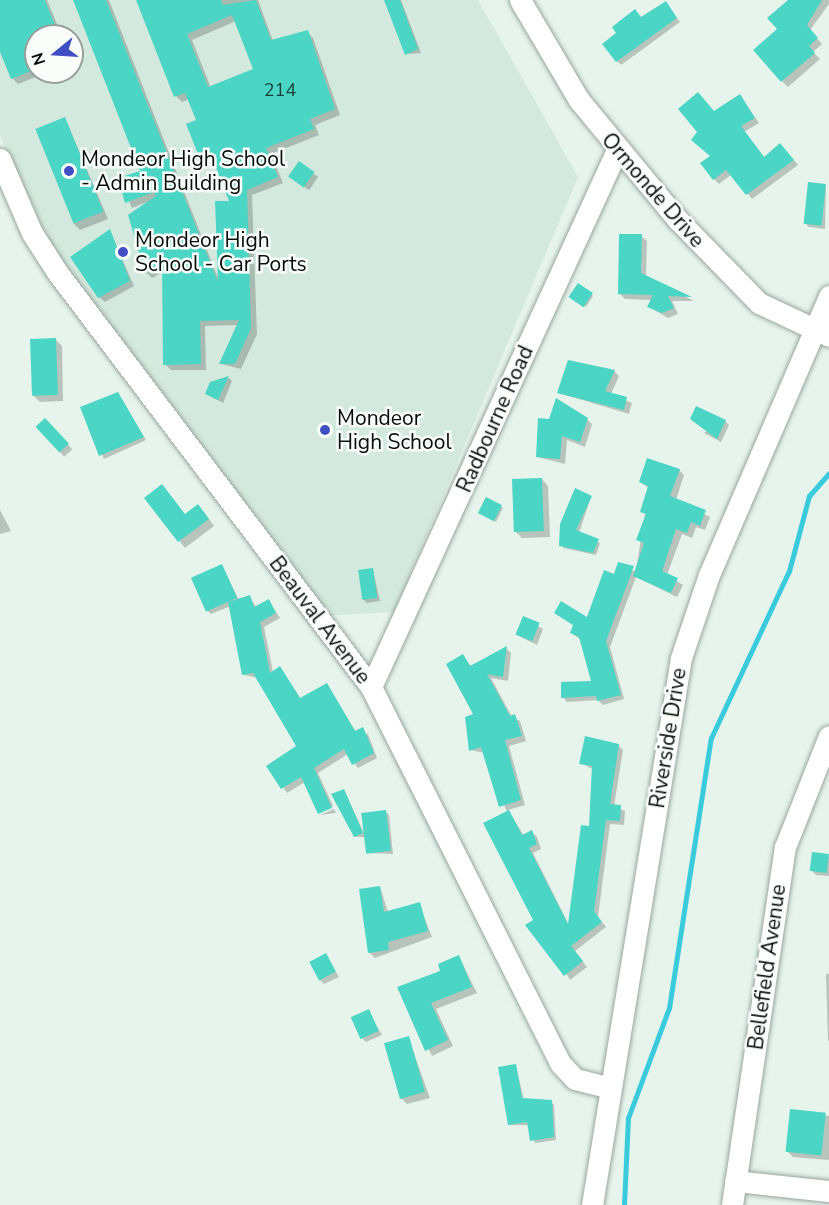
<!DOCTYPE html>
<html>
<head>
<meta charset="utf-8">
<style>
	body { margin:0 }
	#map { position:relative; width:829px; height:1205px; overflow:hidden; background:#e6f4ec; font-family:"Nunito Sans",sans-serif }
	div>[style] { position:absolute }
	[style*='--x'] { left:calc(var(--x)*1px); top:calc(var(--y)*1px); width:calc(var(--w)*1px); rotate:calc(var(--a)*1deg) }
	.built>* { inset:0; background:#d4e9dd }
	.shadow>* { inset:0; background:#0003; transform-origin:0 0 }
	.stream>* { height:5px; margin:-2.5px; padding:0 2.5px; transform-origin:2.5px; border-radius:2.5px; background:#39cbdb }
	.building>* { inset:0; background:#4bd5c4; transform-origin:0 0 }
	.roads { filter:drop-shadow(0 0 2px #99a69f) drop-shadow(0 0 2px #99a69f) }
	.minor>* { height:21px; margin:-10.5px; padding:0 10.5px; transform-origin:10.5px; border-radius:10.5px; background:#fff }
	.dots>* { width:16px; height:16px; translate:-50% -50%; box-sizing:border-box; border:3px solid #f9fefb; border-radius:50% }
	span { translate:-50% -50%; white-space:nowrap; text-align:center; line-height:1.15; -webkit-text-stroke:5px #f9fefb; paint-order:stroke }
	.number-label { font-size:18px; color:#1a3f39 }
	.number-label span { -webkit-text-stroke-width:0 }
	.poi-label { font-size:21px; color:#090d0b }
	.left { translate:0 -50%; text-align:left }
	.street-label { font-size:21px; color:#090d0b }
	.north { position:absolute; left:24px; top:24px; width:60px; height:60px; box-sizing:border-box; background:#f9fefb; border:2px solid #999e9b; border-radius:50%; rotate:252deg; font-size:16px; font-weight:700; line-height:24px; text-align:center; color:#090d0b }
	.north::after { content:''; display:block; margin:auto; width:21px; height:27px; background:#414ec2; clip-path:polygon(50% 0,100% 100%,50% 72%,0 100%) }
</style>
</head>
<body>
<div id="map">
	<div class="built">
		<i style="clip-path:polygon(evenodd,0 0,478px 0,578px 177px,394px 612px,319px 616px,44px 249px,0 135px,0 0,36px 36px,72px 36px,72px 72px,36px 72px,36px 36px)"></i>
	</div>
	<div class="shadow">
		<i style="clip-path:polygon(0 0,47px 0,62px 36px,36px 36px,36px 72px,49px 72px,18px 84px,12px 78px,0 48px)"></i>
		<i style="clip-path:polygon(evenodd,75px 0,109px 0,218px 278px,231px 202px,213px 156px,205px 160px,199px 154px,188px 125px,198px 120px,190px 99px,182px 102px,176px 96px,138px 0,258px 0,273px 41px,307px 32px,313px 38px,340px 115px,315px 125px,319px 135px,271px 154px,283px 183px,252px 195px,257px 334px,241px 369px,221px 364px,238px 325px,205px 326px,206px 370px,171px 370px,165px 364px,163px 272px,152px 278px,146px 272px,130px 216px,147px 202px,132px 208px,119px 179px,142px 172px,75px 0,236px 21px,255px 70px,211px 88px,192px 40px,236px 21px)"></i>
		<i style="clip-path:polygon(386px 0,401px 0,421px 53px,406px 54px)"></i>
		<i style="clip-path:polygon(790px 0,829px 0,829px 4px,810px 30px,822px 44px,813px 52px,820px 59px,788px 87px,782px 81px,779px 29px)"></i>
		<i style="clip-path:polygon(669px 7px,680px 22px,621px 65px,617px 61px,642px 19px)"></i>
		<i style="clip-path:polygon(740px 96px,759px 123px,744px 132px,765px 158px,785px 150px,798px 165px,752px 199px,732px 174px,719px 184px,714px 179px,711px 156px,714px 112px)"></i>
		<i style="clip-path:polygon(65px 118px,108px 219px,80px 230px,74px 224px)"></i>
		<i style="left:299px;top:164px;width:23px;height:16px;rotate:34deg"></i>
		<i style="clip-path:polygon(826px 185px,825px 229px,809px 227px,805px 223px)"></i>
		<i style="clip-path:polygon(110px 231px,134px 286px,105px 302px,99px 297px)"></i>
		<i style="clip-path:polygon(641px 236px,647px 241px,646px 277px,694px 301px,672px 301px,678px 314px,668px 318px,649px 307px,652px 300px,625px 299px,619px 293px)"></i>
		<i style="clip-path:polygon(578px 286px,593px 296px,586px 307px,573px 298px)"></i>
		<i style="clip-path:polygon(56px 340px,62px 346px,63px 401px,40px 402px,33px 395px)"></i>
		<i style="clip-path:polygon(614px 371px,619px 376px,611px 394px,632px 403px,629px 414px,559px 393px)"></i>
		<i style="clip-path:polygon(229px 378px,232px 381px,223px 403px,207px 394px,212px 384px)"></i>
		<i style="clip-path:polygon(118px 394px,146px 440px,104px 459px,82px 408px)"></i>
		<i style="clip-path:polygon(587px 419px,592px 424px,585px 447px,567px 440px,565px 464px,537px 457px,540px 420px)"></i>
		<i style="left:45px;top:420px;width:40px;height:11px;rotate:47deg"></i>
		<i style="clip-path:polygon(725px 421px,729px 425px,721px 442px,704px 433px)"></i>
		<i style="clip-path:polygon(679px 470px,684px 475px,676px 500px,710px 517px,705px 530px,696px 527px,692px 538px,682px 534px,667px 575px,683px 585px,677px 597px,636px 577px,610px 647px,624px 699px,603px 705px,598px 700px,567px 702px,563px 697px,593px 682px,581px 640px,572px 633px,575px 626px,555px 613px,587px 619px,616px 576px,636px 570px,649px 488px,640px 482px)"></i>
		<i style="clip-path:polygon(542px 479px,548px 486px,550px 537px,522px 538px,516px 532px)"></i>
		<i style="clip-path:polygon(591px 497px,579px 533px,600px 543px,596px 555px,563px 548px)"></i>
		<i style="clip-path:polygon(146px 498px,186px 516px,204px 512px,214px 526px,185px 548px)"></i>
		<i style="clip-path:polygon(487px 499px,503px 508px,496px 522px,481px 514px)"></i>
		<i style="clip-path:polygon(0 510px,11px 531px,0 534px)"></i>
		<i style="clip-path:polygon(222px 566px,239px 600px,250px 597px,256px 607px,269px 601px,280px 618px,264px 627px,273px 672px,280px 668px,301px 699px,327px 685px,356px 732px,368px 734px,377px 758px,358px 768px,348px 754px,318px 773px,333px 806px,319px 812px,305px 782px,287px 793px,268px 766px,298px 746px,258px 678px,244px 675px,231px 606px,211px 614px,207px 610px)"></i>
		<i style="clip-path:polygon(373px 570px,380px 601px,367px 603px,363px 599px)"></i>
		<i style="clip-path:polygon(524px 618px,543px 629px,537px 645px,517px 635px)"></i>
		<i style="clip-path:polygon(506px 648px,511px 653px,508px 681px,491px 678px,512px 717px,520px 721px,526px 741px,509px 746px,525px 805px,508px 810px,524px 836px,532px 832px,537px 837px,541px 849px,533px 853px,569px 925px,590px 827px,594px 770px,581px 763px,618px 745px,623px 750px,614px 806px,625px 811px,624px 825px,610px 824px,598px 917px,606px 927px,575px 951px,587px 967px,570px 980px,534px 920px,507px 812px,484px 753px,471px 750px,476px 715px,463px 656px,471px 666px)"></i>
		<i style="clip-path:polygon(344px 790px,364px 833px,385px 811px,389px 815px,393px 854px,367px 853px,365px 837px,355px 837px,339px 806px)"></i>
		<i style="clip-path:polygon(334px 809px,336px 813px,320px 815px)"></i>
		<i style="clip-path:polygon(829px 856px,829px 876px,816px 875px,812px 871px)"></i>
		<i style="clip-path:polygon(380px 887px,388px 912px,419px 904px,432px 937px,375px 958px,370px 953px)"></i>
		<i style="clip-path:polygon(326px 955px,339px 977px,324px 984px,320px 980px)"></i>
		<i style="clip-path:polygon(459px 957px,477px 993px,436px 1009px,453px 1046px,432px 1056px,399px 988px,442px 971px)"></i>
		<i style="clip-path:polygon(826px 974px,829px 974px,829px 1042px,828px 1040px)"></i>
		<i style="clip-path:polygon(368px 1011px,382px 1035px,366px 1042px,362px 1038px)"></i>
		<i style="clip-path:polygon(408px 1037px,430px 1098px,407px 1104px,401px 1098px)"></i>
		<i style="clip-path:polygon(516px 1066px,524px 1100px,554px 1104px,556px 1140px,535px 1143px,529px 1125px,510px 1125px,500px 1069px)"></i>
		<i style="clip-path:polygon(791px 1111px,829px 1116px,829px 1160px,793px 1157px,787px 1151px)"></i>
	</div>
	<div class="stream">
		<i style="--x:624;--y:1205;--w:87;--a:-87.4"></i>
		<i style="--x:628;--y:1118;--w:117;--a:-69.6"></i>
		<i style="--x:669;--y:1008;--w:273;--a:-81.2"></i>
		<i style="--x:711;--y:738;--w:184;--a:-65"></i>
		<i style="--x:789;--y:571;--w:78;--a:-75.1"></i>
		<i style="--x:809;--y:496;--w:30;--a:-49"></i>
	</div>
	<div class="building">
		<i style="clip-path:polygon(0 0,45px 0,59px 36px,36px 36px,36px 69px,11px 79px,0 52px)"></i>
		<i style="clip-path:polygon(evenodd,73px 0,106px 0,218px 282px,215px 201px,229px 201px,209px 150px,198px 154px,186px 124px,196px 120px,185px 93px,174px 97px,136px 0,221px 0,223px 5px,256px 0,271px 40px,308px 30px,335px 109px,310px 119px,314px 129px,266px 148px,278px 177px,247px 190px,251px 328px,235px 364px,219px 364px,239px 320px,200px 321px,201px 364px,163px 365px,162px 264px,145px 273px,128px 215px,156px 196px,154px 192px,125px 203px,118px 178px,140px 171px,73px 0,232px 15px,253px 69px,208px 87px,187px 34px,232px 15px)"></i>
		<i style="clip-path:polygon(384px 0,400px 0,418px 49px,405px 55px)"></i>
		<i style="clip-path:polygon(788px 0,822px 0,807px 25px,818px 38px,809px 46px,815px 53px,781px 82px,753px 50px,777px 29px,767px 18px)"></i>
		<i style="clip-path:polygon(666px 1px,677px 18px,616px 62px,602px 44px,616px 33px,612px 27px,635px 9px,641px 17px)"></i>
		<i style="clip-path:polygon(698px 92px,714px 111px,740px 94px,755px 118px,741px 126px,764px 157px,780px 143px,794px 160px,746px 195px,726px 170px,713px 180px,700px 163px,710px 156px,691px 140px,697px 132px,678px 109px)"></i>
		<i style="left:65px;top:117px;width:102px;height:32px;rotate:68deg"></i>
		<i style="left:299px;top:161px;width:19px;height:19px;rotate:35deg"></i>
		<i style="left:808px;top:182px;width:18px;height:42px;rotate:6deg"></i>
		<i style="clip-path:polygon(110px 229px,130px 281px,98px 298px,70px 257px)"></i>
		<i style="clip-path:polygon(619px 234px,642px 234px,641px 273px,692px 297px,668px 296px,674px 308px,662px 313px,647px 307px,653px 295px,618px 294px)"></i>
		<i style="left:578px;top:283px;width:18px;height:17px;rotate:34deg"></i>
		<i style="left:56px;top:338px;width:57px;height:26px;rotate:88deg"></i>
		<i style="clip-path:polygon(568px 360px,615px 370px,605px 391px,627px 397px,624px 410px,557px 393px)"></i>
		<i style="clip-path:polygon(229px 376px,218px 400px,205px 394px,210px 382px)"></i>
		<i style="clip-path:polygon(118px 392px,144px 437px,99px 456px,80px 407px)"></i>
		<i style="clip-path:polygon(556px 398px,588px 418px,580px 442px,562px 436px,560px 459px,536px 457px,538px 418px,549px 419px)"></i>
		<i style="clip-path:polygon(696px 406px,726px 420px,717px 439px,690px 419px)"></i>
		<i style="left:45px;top:418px;width:35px;height:13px;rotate:47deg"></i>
		<i style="clip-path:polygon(647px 458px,680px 469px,670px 496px,706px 510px,700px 526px,691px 522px,687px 533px,676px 529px,662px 571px,678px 578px,671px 593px,633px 576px,644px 543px,636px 540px,646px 514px,640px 512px,648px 486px,639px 482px)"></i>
		<i style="left:542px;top:478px;width:53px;height:30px;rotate:88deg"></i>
		<i style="clip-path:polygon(162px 484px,185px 514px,198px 504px,209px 519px,178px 542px,144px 498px)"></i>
		<i style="clip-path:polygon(575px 488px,592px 496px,576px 530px,599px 539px,593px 553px,559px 546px,560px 524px)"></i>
		<i style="left:486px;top:497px;width:18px;height:18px;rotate:27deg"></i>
		<i style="clip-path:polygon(618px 562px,634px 566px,606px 641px,621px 695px,597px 701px,596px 696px,561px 698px,561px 682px,591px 681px,579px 637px,570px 633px,573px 625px,554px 613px,561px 601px,587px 617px,604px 570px,614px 574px)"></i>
		<i style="left:222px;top:564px;width:37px;height:34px;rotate:66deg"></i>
		<i style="left:373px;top:568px;width:30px;height:15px;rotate:82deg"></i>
		<i style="clip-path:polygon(250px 595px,254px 607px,269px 599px,276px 613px,260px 622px,270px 673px,280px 666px,300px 698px,327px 683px,355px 731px,363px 727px,374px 753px,352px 765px,344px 749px,314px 768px,332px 808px,318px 814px,301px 777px,281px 789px,266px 766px,296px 746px,253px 673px,242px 675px,228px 602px)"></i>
		<i style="left:523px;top:616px;width:18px;height:20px;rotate:22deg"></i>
		<i style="clip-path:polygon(507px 646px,503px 677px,487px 674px,510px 716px,515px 714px,522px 736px,505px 740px,521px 800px,499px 807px,481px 747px,469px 751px,465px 717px,473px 714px,446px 664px,463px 654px,470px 666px)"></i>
		<i style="clip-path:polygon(585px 736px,619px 744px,610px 804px,621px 805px,620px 821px,606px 820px,594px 911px,602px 922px,571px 946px,583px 961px,564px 976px,525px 925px,533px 920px,483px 823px,509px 810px,522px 835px,532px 830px,537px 844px,529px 848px,568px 924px,581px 825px,589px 826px,592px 766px,579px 764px)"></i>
		<i style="clip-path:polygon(344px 789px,363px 833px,354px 837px,331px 794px)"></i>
		<i style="left:386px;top:810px;width:41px;height:25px;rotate:83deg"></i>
		<i style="left:812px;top:852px;width:17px;height:19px;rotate:7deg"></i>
		<i style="clip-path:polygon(380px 886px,384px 912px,420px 902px,428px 931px,388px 942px,389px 950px,368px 953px,359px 889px)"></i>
		<i style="left:326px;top:953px;width:21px;height:19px;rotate:62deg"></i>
		<i style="clip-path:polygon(459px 955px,472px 987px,431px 1003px,448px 1040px,425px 1051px,397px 987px,440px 971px,438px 964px)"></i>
		<i style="left:369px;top:1009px;width:24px;height:20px;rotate:66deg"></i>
		<i style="left:409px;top:1036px;width:58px;height:26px;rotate:74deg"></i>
		<i style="clip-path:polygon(516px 1064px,522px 1098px,552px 1100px,554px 1137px,530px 1141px,527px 1122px,508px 1125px,498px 1067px)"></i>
		<i style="left:790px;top:1109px;width:36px;height:43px;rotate:6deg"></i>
	</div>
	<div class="roads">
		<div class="minor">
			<i style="--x:520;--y:0;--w:116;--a:59.5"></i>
			<i style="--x:579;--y:100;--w:156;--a:50.5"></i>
			<i style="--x:678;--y:220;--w:116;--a:45.7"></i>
			<i style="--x:759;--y:303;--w:77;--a:25.2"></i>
			<i style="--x:0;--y:159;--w:81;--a:66.6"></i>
			<i style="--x:32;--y:233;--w:46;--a:57.3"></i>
			<i style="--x:57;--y:272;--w:520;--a:52.89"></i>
			<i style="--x:371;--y:687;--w:421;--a:63.3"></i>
			<i style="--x:560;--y:1063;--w:22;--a:47"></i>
			<i style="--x:575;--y:1079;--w:36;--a:14"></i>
			<i style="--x:371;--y:687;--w:591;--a:-65.39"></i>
			<i style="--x:735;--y:1181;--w:95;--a:6.1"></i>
			<i style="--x:592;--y:1205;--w:554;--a:-80.76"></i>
			<i style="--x:681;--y:658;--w:88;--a:-71.4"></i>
			<i style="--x:709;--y:575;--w:304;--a:-66.7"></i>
			<i style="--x:732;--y:1205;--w:362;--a:-81.6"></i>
			<i style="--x:785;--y:847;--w:119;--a:-68.4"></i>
		</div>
	</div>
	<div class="dots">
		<i style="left:69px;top:171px;background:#414ec2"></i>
		<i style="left:123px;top:252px;background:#414ec2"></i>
		<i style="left:325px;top:430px;background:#414ec2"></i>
	</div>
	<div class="number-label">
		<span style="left:280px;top:90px">214</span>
	</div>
	<div class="poi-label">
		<span class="left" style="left:81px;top:171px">Mondeor High School<br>- Admin Building</span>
		<span class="left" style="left:135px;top:252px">Mondeor High<br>School - Car Ports</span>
		<span class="left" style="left:337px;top:430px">Mondeor<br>High School</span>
	</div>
	<div class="street-label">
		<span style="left:653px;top:190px;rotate:49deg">Ormonde Drive</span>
		<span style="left:495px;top:419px;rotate:-66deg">Radbourne Road</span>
		<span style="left:320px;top:620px;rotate:53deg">Beauval Avenue</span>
		<span style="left:668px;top:738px;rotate:-81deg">Riverside Drive</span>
		<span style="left:767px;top:967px;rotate:-82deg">Bellefield Avenue</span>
	</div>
	<div class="north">N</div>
</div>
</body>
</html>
